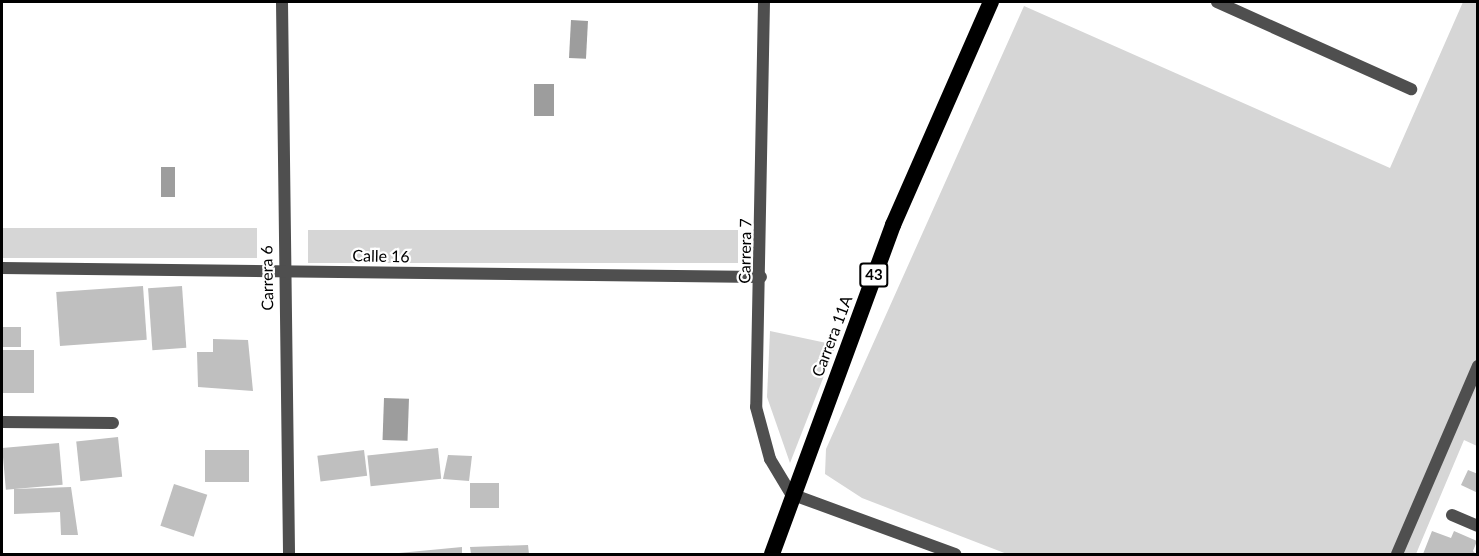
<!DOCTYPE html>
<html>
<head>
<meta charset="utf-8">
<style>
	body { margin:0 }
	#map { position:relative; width:1479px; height:556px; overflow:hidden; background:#fff; font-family:Lato,sans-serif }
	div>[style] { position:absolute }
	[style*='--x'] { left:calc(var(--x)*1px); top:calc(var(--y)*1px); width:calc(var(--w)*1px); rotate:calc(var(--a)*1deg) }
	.green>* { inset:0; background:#d6d6d6; transform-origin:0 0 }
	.water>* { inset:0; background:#9d9d9d; transform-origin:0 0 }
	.building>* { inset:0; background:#bfbfbf; transform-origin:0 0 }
	.service>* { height:12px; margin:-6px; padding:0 6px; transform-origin:6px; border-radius:6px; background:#4f4f4f }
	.minor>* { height:12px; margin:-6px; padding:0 6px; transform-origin:6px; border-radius:6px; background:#4f4f4f }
	.trunk>* { height:16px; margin:-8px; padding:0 8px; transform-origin:8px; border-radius:8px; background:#000 }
	span { translate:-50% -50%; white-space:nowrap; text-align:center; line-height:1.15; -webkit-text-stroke:4.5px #fff; paint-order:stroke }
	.shield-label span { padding:2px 4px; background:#fff; border:2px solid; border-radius:4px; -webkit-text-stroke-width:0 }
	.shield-label { font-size:15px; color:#000; font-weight:700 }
	.street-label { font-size:16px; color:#000 }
	.frame { position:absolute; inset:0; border:3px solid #000; pointer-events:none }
</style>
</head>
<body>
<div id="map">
	<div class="green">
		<i style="clip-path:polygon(1463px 2px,1477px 2px,1477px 446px,1464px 440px,1416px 554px,1007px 554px,862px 498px,825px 474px,826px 449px,1024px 6px,1390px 168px)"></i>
		<i style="left:2px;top:228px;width:255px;height:30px"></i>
		<i style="left:308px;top:230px;width:430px;height:33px"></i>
		<i style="clip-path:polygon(770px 331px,836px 345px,790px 463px,767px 397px)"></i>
	</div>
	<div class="water">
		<i style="left:571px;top:20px;width:17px;height:38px;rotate:3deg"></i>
		<i style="left:534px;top:84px;width:20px;height:32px"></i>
		<i style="left:161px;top:167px;width:14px;height:30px"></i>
		<i style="left:384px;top:398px;width:25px;height:42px;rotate:2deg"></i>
	</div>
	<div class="building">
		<i style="left:143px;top:286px;width:54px;height:87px;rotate:86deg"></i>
		<i style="left:182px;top:286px;width:62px;height:34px;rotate:86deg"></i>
		<i style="left:2px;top:327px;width:19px;height:20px"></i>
		<i style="clip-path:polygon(213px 339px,248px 340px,253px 391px,198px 387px,197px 352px,213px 352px)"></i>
		<i style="left:2px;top:350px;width:32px;height:43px"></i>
		<i style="left:118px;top:437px;width:40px;height:42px;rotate:84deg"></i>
		<i style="left:59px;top:443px;width:42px;height:57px;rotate:85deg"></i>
		<i style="left:438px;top:448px;width:31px;height:71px;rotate:84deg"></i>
		<i style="left:205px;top:450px;width:44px;height:32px"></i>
		<i style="left:364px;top:450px;width:26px;height:47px;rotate:83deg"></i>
		<i style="clip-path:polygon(448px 455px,472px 456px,469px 481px,443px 479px)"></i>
		<i style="clip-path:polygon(1468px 470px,1478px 474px,1478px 493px,1461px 485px)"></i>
		<i style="left:499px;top:483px;width:25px;height:29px;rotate:90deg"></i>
		<i style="left:174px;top:484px;width:35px;height:44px;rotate:18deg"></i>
		<i style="clip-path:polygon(71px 487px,78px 535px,61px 535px,60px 512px,14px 514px,14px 489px)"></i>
		<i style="clip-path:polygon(1432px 531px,1451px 538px,1454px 531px,1477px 541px,1473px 551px,1476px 554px,1423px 554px)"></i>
		<i style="clip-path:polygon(528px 545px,529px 554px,471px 554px,470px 547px)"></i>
		<i style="clip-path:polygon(462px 547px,462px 554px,399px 554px,399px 553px)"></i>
	</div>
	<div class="service">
		<i style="--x:2;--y:422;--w:111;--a:0.5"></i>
	</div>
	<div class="minor">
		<i style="--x:282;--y:2;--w:552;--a:89.27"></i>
		<i style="--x:764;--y:2;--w:405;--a:91.1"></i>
		<i style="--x:756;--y:407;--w:54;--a:74.9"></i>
		<i style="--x:770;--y:459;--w:41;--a:59"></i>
		<i style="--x:791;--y:494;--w:175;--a:20.1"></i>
		<i style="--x:1217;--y:2;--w:213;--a:24.2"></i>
		<i style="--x:2;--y:268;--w:759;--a:0.68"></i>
		<i style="--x:1452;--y:515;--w:28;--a:23"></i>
		<i style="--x:1397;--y:554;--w:205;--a:-66.7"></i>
	</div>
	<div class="trunk">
		<i style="--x:772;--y:554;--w:351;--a:-69.8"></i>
		<i style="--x:893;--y:225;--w:244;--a:-66.3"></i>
	</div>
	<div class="shield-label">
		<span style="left:874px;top:275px">43</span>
	</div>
	<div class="street-label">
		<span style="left:745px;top:251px;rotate:-89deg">Carrera 7</span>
		<span style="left:381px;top:256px;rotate:1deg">Calle 16</span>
		<span style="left:267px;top:278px;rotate:-91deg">Carrera 6</span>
		<span style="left:832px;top:336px;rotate:-69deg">Carrera 11A</span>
	</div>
	<div class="frame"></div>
</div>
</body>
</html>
